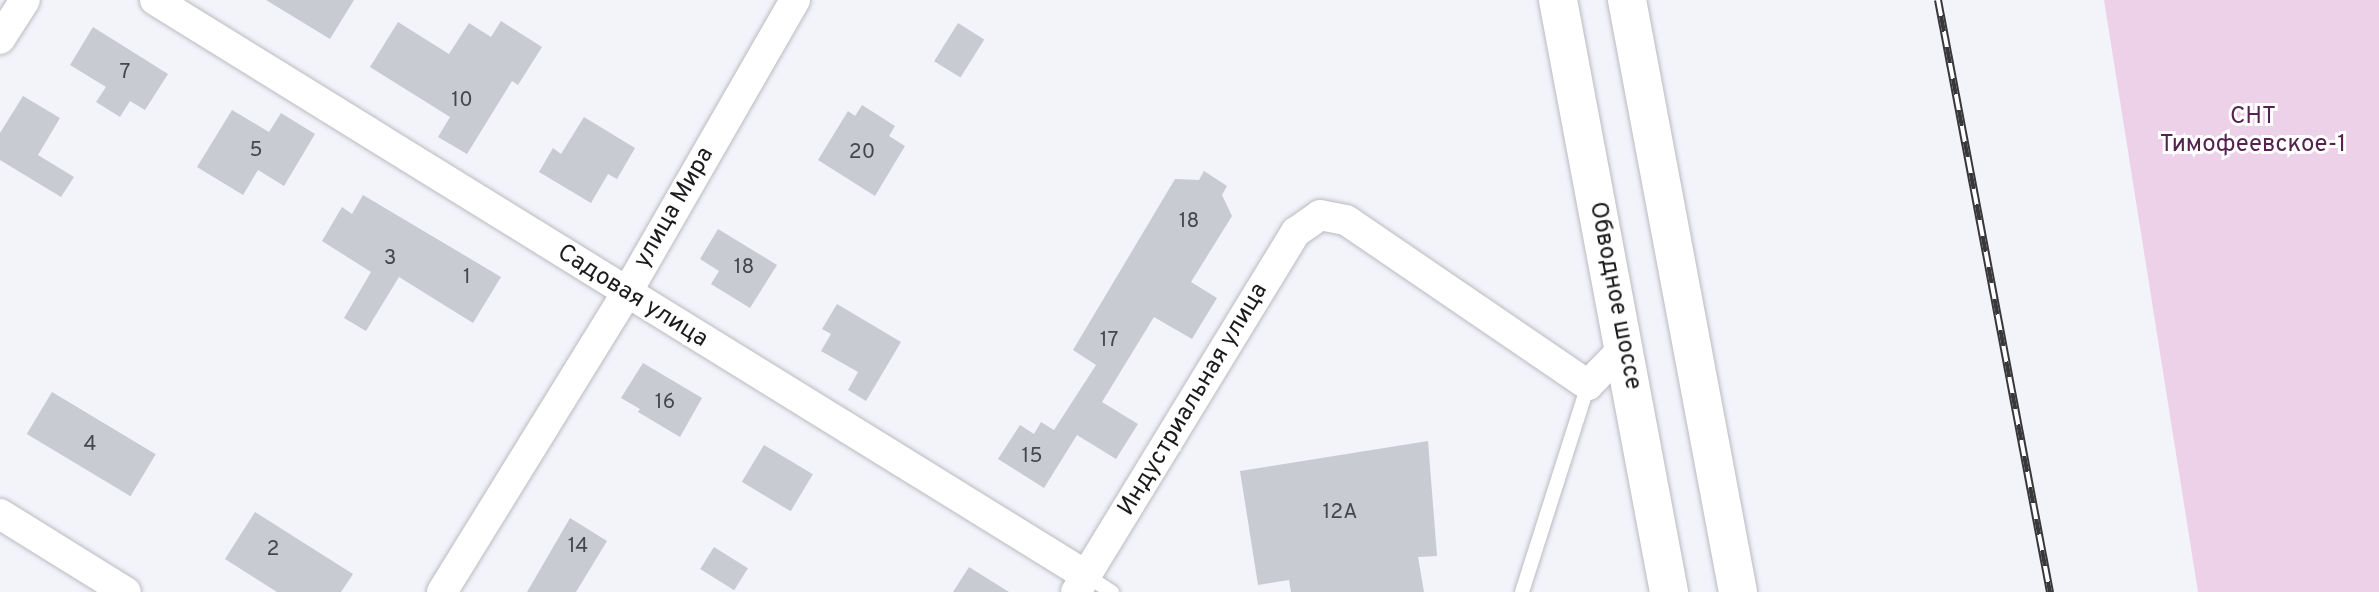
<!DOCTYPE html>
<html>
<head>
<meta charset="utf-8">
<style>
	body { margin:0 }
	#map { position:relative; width:2379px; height:592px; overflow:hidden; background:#f3f3fa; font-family:Overpass,sans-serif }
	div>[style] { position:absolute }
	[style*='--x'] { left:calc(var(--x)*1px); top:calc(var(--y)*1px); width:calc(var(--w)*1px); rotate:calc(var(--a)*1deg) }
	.green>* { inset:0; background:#edd1e8 }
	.building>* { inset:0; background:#c8cbd1; transform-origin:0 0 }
	.roads { filter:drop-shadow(0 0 2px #babbc1) drop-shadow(0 0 2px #babbc1) }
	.service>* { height:14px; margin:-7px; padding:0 7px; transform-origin:7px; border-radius:7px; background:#fff }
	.minor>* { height:30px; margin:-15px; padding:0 15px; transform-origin:15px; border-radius:15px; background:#fff }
	.primary>* { height:38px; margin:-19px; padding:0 19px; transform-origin:19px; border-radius:19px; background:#fff }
	.rail>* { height:8px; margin-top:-4px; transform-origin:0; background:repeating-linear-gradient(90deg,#fff 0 16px,#38383b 0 32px); box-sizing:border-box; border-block:2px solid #38383b }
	span { translate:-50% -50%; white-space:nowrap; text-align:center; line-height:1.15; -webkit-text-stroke:6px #fff; paint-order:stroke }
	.number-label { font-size:21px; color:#46474a }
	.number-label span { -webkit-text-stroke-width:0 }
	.park-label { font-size:24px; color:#54244e }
	.street-label { font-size:24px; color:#1b1b1d }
</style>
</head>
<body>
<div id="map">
	<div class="green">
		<i style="clip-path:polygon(2104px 0,2379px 0,2379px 592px,2198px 592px)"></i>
	</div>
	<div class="building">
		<i style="clip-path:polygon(266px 0,354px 0,330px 39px)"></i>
		<i style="clip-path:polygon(501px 21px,542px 47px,518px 85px,512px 81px,467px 154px,438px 137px,450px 117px,370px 67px,398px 22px,449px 54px,469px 23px,491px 37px)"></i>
		<i style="left:958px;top:23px;width:31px;height:45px;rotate:32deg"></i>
		<i style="clip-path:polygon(93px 27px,168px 74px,145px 110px,130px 101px,120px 117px,96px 102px,106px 87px,70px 65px)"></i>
		<i style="clip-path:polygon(23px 96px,60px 118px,38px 155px,74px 177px,61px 197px,0 160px,0 133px)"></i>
		<i style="clip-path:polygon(862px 105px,895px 126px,889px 136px,905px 146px,875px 196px,818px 160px,848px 111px,855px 116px)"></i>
		<i style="clip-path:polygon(232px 110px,269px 132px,281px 113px,315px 134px,284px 186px,258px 170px,243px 195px,197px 167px)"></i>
		<i style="clip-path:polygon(584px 117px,635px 148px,617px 179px,608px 174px,591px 203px,539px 172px,553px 148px,561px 154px)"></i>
		<i style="clip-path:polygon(1204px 171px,1227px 186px,1222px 195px,1232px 216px,1191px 282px,1217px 298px,1192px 339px,1154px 317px,1102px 402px,1138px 424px,1116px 459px,1077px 435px,1044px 488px,998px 459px,1020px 425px,1034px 434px,1041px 422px,1054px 430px,1096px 365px,1073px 350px,1175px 179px,1199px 180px)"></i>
		<i style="clip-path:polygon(363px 195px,501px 277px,473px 323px,399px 277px,366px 331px,344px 318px,371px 272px,322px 241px,342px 207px,352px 214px)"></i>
		<i style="clip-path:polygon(718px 229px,777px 265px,750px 308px,711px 284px,719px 271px,700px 259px)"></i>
		<i style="clip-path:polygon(837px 304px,901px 342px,866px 401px,848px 390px,858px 372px,821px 351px,831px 334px,822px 329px)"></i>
		<i style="clip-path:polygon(643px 363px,702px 398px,680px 437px,638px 412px,640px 409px,621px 398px)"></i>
		<i style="left:52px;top:392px;width:121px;height:49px;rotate:31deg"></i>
		<i style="clip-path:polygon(1428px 441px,1437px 556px,1418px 557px,1424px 592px,1291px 592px,1289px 580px,1258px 585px,1240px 471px)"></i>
		<i style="left:764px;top:445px;width:57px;height:43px;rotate:31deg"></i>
		<i style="clip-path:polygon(255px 512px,353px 574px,341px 592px,277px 592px,225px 559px)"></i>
		<i style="clip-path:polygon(570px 518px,607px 541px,576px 592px,527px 592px)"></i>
		<i style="left:714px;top:547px;width:40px;height:26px;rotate:32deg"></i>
		<i style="clip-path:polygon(969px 567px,1009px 592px,953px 592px)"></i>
	</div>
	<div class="roads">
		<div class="service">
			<i style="--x:1087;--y:576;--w:30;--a:33"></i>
			<i style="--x:1522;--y:592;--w:217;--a:-72.3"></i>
		</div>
		<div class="minor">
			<i style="--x:155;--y:0;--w:1096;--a:31.72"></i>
			<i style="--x:0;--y:39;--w:46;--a:-57.3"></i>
			<i style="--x:0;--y:514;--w:148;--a:31.8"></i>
			<i style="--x:442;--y:592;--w:350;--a:-58.3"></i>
			<i style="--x:626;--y:294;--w:339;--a:-60.1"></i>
			<i style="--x:1076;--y:592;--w:422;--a:-58.6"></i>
			<i style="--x:1296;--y:232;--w:29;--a:-35"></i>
			<i style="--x:1320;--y:215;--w:26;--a:11"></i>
			<i style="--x:1346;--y:220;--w:293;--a:34.3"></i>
			<i style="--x:1588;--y:385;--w:52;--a:-45.8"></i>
		</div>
		<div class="primary">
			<i style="--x:1558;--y:0;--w:602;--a:79.38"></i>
			<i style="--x:1627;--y:0;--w:602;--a:79.38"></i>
		</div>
	</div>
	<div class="rail">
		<i style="--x:1938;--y:0;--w:603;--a:79.29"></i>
	</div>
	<div class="number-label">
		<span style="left:125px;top:73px">7</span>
		<span style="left:462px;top:101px">10</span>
		<span style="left:256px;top:151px">5</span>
		<span style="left:862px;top:153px">20</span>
		<span style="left:1189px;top:222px">18</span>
		<span style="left:390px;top:259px">3</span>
		<span style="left:744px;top:268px">18</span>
		<span style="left:467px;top:278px">1</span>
		<span style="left:1109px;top:341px">17</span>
		<span style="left:665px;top:403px">16</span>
		<span style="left:90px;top:445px">4</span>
		<span style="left:1032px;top:457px">15</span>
		<span style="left:1340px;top:513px">12А</span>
		<span style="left:578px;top:547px">14</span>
		<span style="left:273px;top:550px">2</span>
	</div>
	<div class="park-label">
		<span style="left:2253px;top:132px">СНТ<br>Тимофеевское-1</span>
	</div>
	<div class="street-label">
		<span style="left:675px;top:208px;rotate:-60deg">улица Мира</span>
		<span style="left:1614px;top:296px;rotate:79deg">Обводное шоссе</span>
		<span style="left:632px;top:297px;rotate:32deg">Садовая улица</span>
		<span style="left:1194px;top:400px;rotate:-59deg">Индустриальная улица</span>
	</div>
</div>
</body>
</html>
